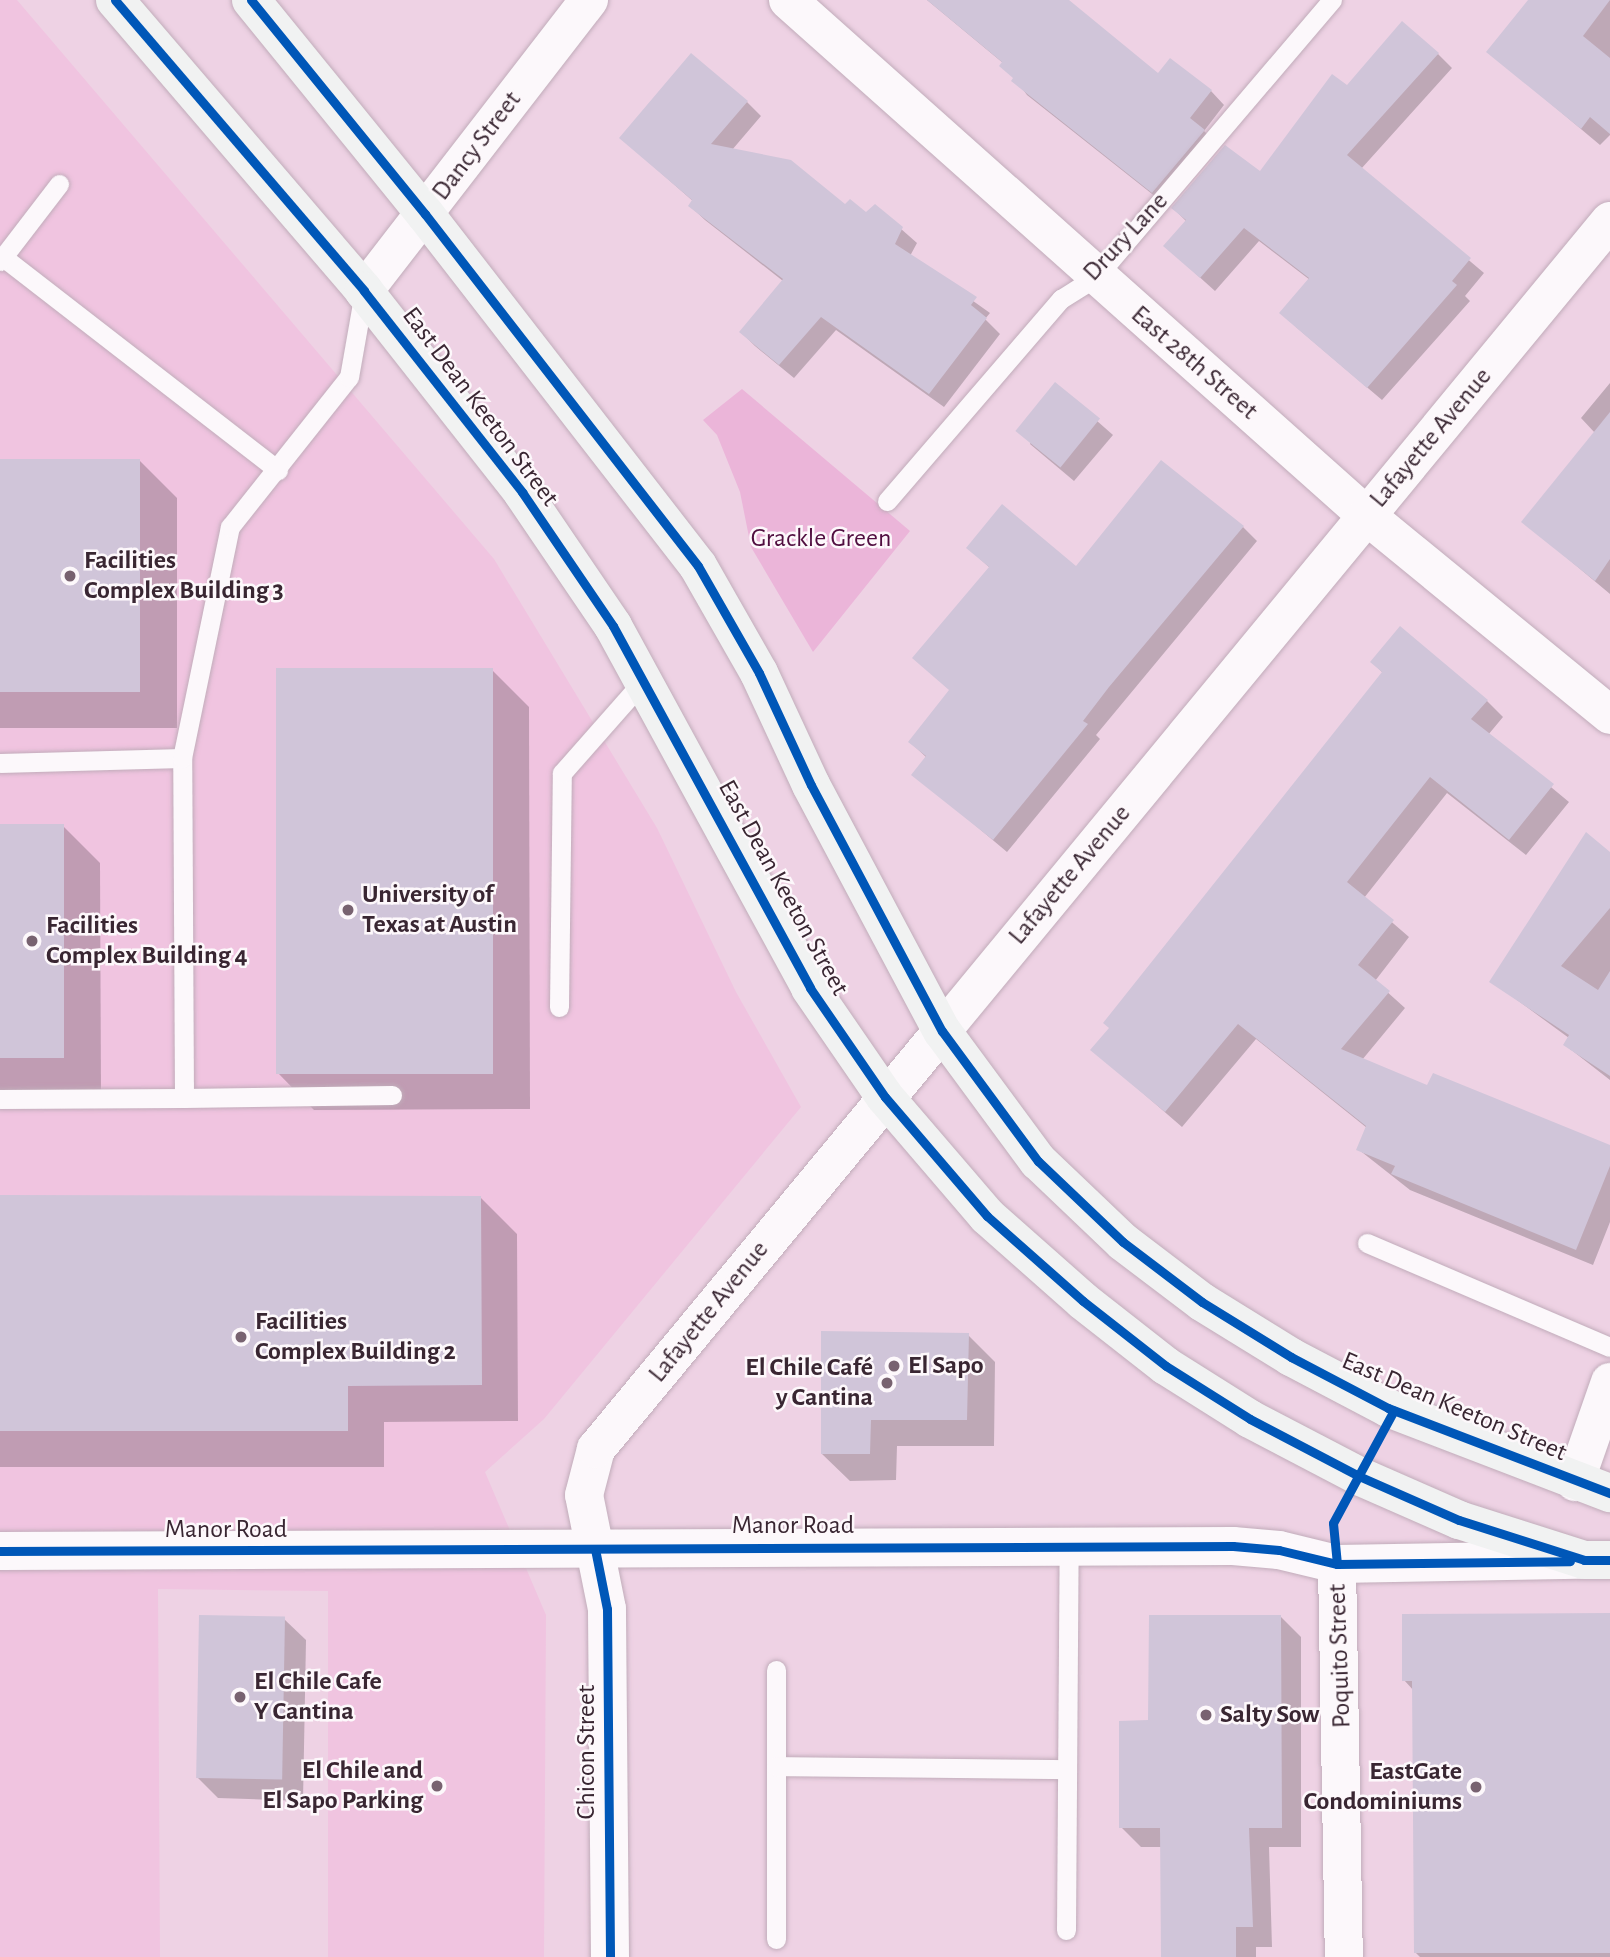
<!DOCTYPE html>
<html>
<head>
<meta charset="utf-8">
<style>
	body { margin:0 }
	#map { position:relative; width:1610px; height:1957px; overflow:hidden; background:#eed2e4; font-family:"Alegreya Sans",sans-serif }
	div>[style] { position:absolute }
	[style*='--x'] { left:calc(var(--x)*1px); top:calc(var(--y)*1px); width:calc(var(--w)*1px); rotate:calc(var(--a)*1deg) }
	.built>* { inset:0; background:#f0c4e0 }
	.green>* { inset:0; background:#ebb5d9 }
	.shadow>* { inset:0; background:#0003 }
	.building>* { inset:0; background:#d0c5d9; transform-origin:0 0 }
	.roads { filter:drop-shadow(0 0 2px #c1acba) drop-shadow(0 0 2px #c1acba) }
	.service>* { height:19px; margin:-9.5px; padding:0 9.5px; transform-origin:9.5px; border-radius:9.5px; background:#fcf8fb }
	.minor>* { height:38px; margin:-19px; padding:0 19px; transform-origin:19px; border-radius:19px; background:#fcf8fb }
	.tertiary>* { height:38px; margin:-19px; padding:0 19px; transform-origin:19px; border-radius:19px; background:#fcf8fb }
	.secondary>* { height:38px; margin:-19px; padding:0 19px; transform-origin:19px; border-radius:19px; background:#f1f2f2 }
	.cycleway>* { height:9px; margin:-4.5px; padding:0 4.5px; transform-origin:4.5px; border-radius:4.5px; background:#0057b8 }
	.dots>* { width:19px; height:19px; translate:-50% -50%; box-sizing:border-box; border:4px solid #fdf8fb; border-radius:50% }
	span { translate:-50% -50%; white-space:nowrap; text-align:center; line-height:1.15; -webkit-text-stroke:5px #fdf8fb; paint-order:stroke }
	.street-label { font-size:26px; color:#392632 }
	.park-label { font-size:26px; color:#510e40 }
	.poi-label { font-size:26px; color:#392632; font-weight:700 }
	.left { translate:0 -50%; text-align:left }
	.right { translate:-100% -50%; text-align:right }
</style>
</head>
<body>
<div id="map">
	<div class="built">
		<i style="clip-path:polygon(0 0,17px 0,494px 559px,657px 828px,736px 992px,801px 1107px,544px 1419px,485px 1472px,546px 1615px,544px 1957px,328px 1957px,328px 1591px,158px 1589px,160px 1957px,0 1957px)"></i>
	</div>
	<div class="green">
		<i style="clip-path:polygon(742px 389px,910px 531px,813px 652px,751px 547px,740px 492px,717px 435px,703px 420px)"></i>
	</div>
	<div class="shadow">
		<i style="clip-path:polygon(927px 0,1067px 0,1158px 75px,1211px 91px,1224px 105px,1204px 131px,1218px 145px,1166px 205px,1027px 95px,1003px 63px)"></i>
		<i style="clip-path:polygon(1530px 0,1610px 0,1610px 135px,1600px 145px,1489px 52px)"></i>
		<i style="clip-path:polygon(1438px 54px,1452px 68px,1361px 169px,1484px 273px,1465px 296px,1470px 301px,1382px 400px,1296px 327px,1310px 280px,1259px 241px,1215px 291px,1165px 246px,1187px 222px,1173px 208px,1260px 173px,1348px 87px)"></i>
		<i style="clip-path:polygon(747px 102px,761px 116px,732px 150px,845px 207px,866px 215px,875px 206px,917px 243px,910px 256px,990px 313px,985px 319px,1000px 334px,944px 407px,836px 330px,794px 378px,755px 346px,741px 332px,783px 281px,705px 220px,690px 206px,694px 202px,621px 138px)"></i>
		<i style="clip-path:polygon(1610px 383px,1610px 594px,1524px 522px,1595px 433px,1581px 418px)"></i>
		<i style="clip-path:polygon(1055px 384px,1113px 435px,1074px 481px,1030px 444px)"></i>
		<i style="clip-path:polygon(0 461px,140px 461px,177px 498px,177px 728px,0 728px)"></i>
		<i style="clip-path:polygon(1243px 527px,1257px 541px,1096px 735px,1100px 739px,1007px 852px,914px 774px,927px 758px,910px 742px,951px 691px,914px 658px,990px 568px,968px 548px,1077px 569px)"></i>
		<i style="clip-path:polygon(1372px 662px,1487px 701px,1503px 717px,1488px 735px,1569px 802px,1526px 855px,1447px 793px,1364px 898px,1409px 937px,1375px 981px,1405px 1008px,1362px 1060px,1428px 1087px,1610px 1147px,1610px 1222px,1593px 1265px,1410px 1190px,1358px 1149px,1367px 1128px,1256px 1039px,1182px 1127px,1093px 1050px,1383px 673px)"></i>
		<i style="clip-path:polygon(492px 670px,529px 707px,530px 1109px,314px 1110px,278px 1073px)"></i>
		<i style="clip-path:polygon(0 826px,63px 826px,100px 863px,101px 1094px,0 1094px)"></i>
		<i style="clip-path:polygon(1610px 854px,1610px 1080px,1565px 1045px,1569px 1038px,1491px 981px)"></i>
		<i style="clip-path:polygon(0 1197px,480px 1197px,517px 1234px,518px 1421px,384px 1422px,384px 1467px,0 1467px)"></i>
		<i style="clip-path:polygon(968px 1335px,995px 1362px,994px 1446px,897px 1446px,896px 1480px,850px 1481px,822px 1454px)"></i>
		<i style="clip-path:polygon(1610px 1615px,1610px 1957px,1420px 1957px,1415px 1952px,1414px 1691px,1404px 1680px)"></i>
		<i style="clip-path:polygon(1281px 1617px,1301px 1637px,1301px 1847px,1269px 1847px,1272px 1947px,1256px 1947px,1256px 1957px,1163px 1957px,1162px 1847px,1141px 1847px,1121px 1827px,1150px 1722px)"></i>
		<i style="clip-path:polygon(284px 1619px,306px 1640px,303px 1801px,218px 1798px,197px 1777px)"></i>
	</div>
	<div class="building">
		<i style="clip-path:polygon(927px 0,1069px 0,1158px 73px,1170px 58px,1212px 90px,1190px 118px,1205px 130px,1152px 193px,1011px 81px,1013px 78px,999px 66px,1002px 62px)"></i>
		<i style="clip-path:polygon(1528px 0,1610px 0,1583px 36px,1610px 58px,1610px 134px,1590px 117px,1581px 129px,1486px 52px)"></i>
		<i style="clip-path:polygon(1402px 21px,1439px 53px,1347px 155px,1471px 258px,1452px 281px,1457px 285px,1367px 388px,1279px 313px,1309px 278px,1244px 228px,1200px 278px,1163px 246px,1186px 220px,1171px 208px,1225px 145px,1260px 171px,1332px 74px,1347px 85px)"></i>
		<i style="clip-path:polygon(691px 53px,748px 101px,711px 144px,791px 160px,845px 204px,850px 199px,866px 212px,875px 204px,903px 227px,895px 244px,977px 297px,971px 305px,987px 318px,929px 394px,821px 317px,779px 365px,739px 332px,783px 279px,688px 206px,692px 200px,619px 138px)"></i>
		<i style="left:1055px;top:382px;width:58px;height:63px;rotate:39deg"></i>
		<i style="clip-path:polygon(1610px 412px,1610px 559px,1595px 581px,1521px 522px)"></i>
		<i style="left:0;top:459px;width:140px;height:233px"></i>
		<i style="clip-path:polygon(1161px 460px,1244px 526px,1109px 687px,1083px 721px,1088px 724px,993px 840px,911px 775px,926px 756px,908px 742px,949px 690px,912px 658px,989px 567px,966px 548px,1002px 504px,1076px 566px)"></i>
		<i style="clip-path:polygon(1400px 626px,1488px 700px,1471px 719px,1554px 784px,1509px 840px,1430px 777px,1347px 882px,1394px 920px,1358px 965px,1390px 991px,1341px 1049px,1427px 1085px,1433px 1073px,1610px 1145px,1610px 1166px,1576px 1250px,1391px 1174px,1395px 1166px,1356px 1150px,1366px 1126px,1238px 1024px,1165px 1112px,1090px 1050px,1109px 1028px,1103px 1023px,1382px 672px,1370px 662px)"></i>
		<i style="left:276px;top:668px;width:217px;height:406px"></i>
		<i style="left:0;top:824px;width:64px;height:234px"></i>
		<i style="clip-path:polygon(1586px 832px,1610px 852px,1610px 908px,1561px 966px,1598px 990px,1610px 971px,1610px 1076px,1563px 1045px,1569px 1035px,1489px 982px)"></i>
		<i style="clip-path:polygon(0 1195px,481px 1196px,482px 1385px,348px 1386px,348px 1431px,0 1431px)"></i>
		<i style="clip-path:polygon(821px 1331px,969px 1333px,967px 1420px,871px 1420px,870px 1454px,821px 1454px)"></i>
		<i style="clip-path:polygon(1610px 1613px,1610px 1953px,1414px 1953px,1412px 1681px,1402px 1681px,1402px 1614px)"></i>
		<i style="left:199px;top:1615px;width:86px;height:163px;rotate:1deg"></i>
		<i style="clip-path:polygon(1149px 1615px,1281px 1615px,1282px 1828px,1249px 1828px,1253px 1927px,1236px 1927px,1236px 1957px,1161px 1957px,1160px 1828px,1119px 1828px,1119px 1721px,1148px 1720px)"></i>
	</div>
	<div class="roads">
		<div class="service">
			<i style="--x:3;--y:257;--w:348;--a:37.8"></i>
			<i style="--x:0;--y:261;--w:97;--a:-52.5"></i>
			<i style="--x:887;--y:501;--w:267;--a:-49.3"></i>
			<i style="--x:1061;--y:299;--w:41;--a:-32.2"></i>
			<i style="--x:1096;--y:277;--w:364;--a:-49.6"></i>
			<i style="--x:0;--y:763;--w:182;--a:-1.6"></i>
			<i style="--x:559;--y:1007;--w:234;--a:-89.3"></i>
			<i style="--x:562;--y:773;--w:123;--a:-48.6"></i>
			<i style="--x:184;--y:1098;--w:208;--a:-0.8"></i>
			<i style="--x:0;--y:1099;--w:184;--a:-0.3"></i>
			<i style="--x:184;--y:1098;--w:340;--a:-90.3"></i>
			<i style="--x:182;--y:758;--w:236;--a:-78.3"></i>
			<i style="--x:230;--y:527;--w:191;--a:-51.6"></i>
			<i style="--x:349;--y:377;--w:86;--a:-80"></i>
			<i style="--x:1367;--y:1243;--w:264;--a:23.2"></i>
			<i style="--x:776;--y:1670;--w:269;--a:90"></i>
			<i style="--x:776;--y:1766;--w:289;--a:0.6"></i>
			<i style="--x:1066;--y:1930;--w:384;--a:-89.6"></i>
		</div>
		<div class="minor">
			<i style="--x:788;--y:0;--w:776;--a:41.71"></i>
			<i style="--x:1367;--y:516;--w:314;--a:39.3"></i>
			<i style="--x:364;--y:291;--w:368;--a:-52.3"></i>
			<i style="--x:942;--y:1031;--w:1050;--a:-50.49"></i>
			<i style="--x:1575;--y:1482;--w:106;--a:-70.7"></i>
			<i style="--x:1337;--y:1564;--w:393;--a:89"></i>
		</div>
		<div class="tertiary">
			<i style="--x:0;--y:1551;--w:1233;--a:-0.23"></i>
			<i style="--x:1233;--y:1546;--w:46;--a:5"></i>
			<i style="--x:1279;--y:1550;--w:60;--a:13.6"></i>
			<i style="--x:1337;--y:1564;--w:241;--a:-1"></i>
			<i style="--x:610;--y:1957;--w:348;--a:-90.5"></i>
			<i style="--x:607;--y:1609;--w:116;--a:-101.4"></i>
			<i style="--x:584;--y:1495;--w:48;--a:-75.4"></i>
			<i style="--x:596;--y:1449;--w:543;--a:-50.38"></i>
		</div>
		<div class="secondary">
			<i style="--x:115;--y:0;--w:383;--a:49.4"></i>
			<i style="--x:364;--y:291;--w:256;--a:51.8"></i>
			<i style="--x:522;--y:492;--w:162;--a:55.8"></i>
			<i style="--x:613;--y:626;--w:412;--a:61.4"></i>
			<i style="--x:810;--y:988;--w:132;--a:55.5"></i>
			<i style="--x:885;--y:1097;--w:157;--a:49.4"></i>
			<i style="--x:987;--y:1216;--w:128;--a:41.5"></i>
			<i style="--x:1083;--y:1301;--w:105;--a:38.1"></i>
			<i style="--x:1166;--y:1366;--w:99;--a:32.2"></i>
			<i style="--x:1250;--y:1419;--w:125;--a:27.6"></i>
			<i style="--x:1361;--y:1477;--w:107;--a:23.7"></i>
			<i style="--x:1459;--y:1520;--w:131;--a:17.7"></i>
			<i style="--x:1584;--y:1560;--w:26;--a:0"></i>
			<i style="--x:251;--y:0;--w:276;--a:50.9"></i>
			<i style="--x:425;--y:214;--w:445;--a:52.2"></i>
			<i style="--x:698;--y:566;--w:123;--a:60.3"></i>
			<i style="--x:759;--y:673;--w:123;--a:65.1"></i>
			<i style="--x:811;--y:785;--w:279;--a:62"></i>
			<i style="--x:942;--y:1031;--w:162;--a:53.6"></i>
			<i style="--x:1038;--y:1161;--w:117;--a:43.6"></i>
			<i style="--x:1123;--y:1242;--w:99;--a:37.2"></i>
			<i style="--x:1202;--y:1302;--w:105;--a:31.7"></i>
			<i style="--x:1291;--y:1357;--w:110;--a:27.7"></i>
			<i style="--x:1388;--y:1408;--w:238;--a:21"></i>
		</div>
	</div>
	<div class="cycleway">
		<i style="--x:115;--y:0;--w:383;--a:49.4"></i>
		<i style="--x:364;--y:291;--w:256;--a:51.8"></i>
		<i style="--x:522;--y:492;--w:162;--a:55.8"></i>
		<i style="--x:613;--y:626;--w:412;--a:61.4"></i>
		<i style="--x:810;--y:988;--w:132;--a:55.5"></i>
		<i style="--x:885;--y:1097;--w:157;--a:49.4"></i>
		<i style="--x:987;--y:1216;--w:128;--a:41.5"></i>
		<i style="--x:1083;--y:1301;--w:105;--a:38.1"></i>
		<i style="--x:1166;--y:1366;--w:99;--a:32.2"></i>
		<i style="--x:1250;--y:1419;--w:125;--a:27.6"></i>
		<i style="--x:1361;--y:1477;--w:107;--a:23.7"></i>
		<i style="--x:1459;--y:1520;--w:131;--a:17.7"></i>
		<i style="--x:1584;--y:1560;--w:26;--a:0"></i>
		<i style="--x:251;--y:0;--w:276;--a:50.9"></i>
		<i style="--x:425;--y:214;--w:445;--a:52.2"></i>
		<i style="--x:698;--y:566;--w:123;--a:60.3"></i>
		<i style="--x:759;--y:673;--w:123;--a:65.1"></i>
		<i style="--x:811;--y:785;--w:279;--a:62"></i>
		<i style="--x:942;--y:1031;--w:162;--a:53.6"></i>
		<i style="--x:1038;--y:1161;--w:117;--a:43.6"></i>
		<i style="--x:1123;--y:1242;--w:99;--a:37.2"></i>
		<i style="--x:1202;--y:1302;--w:105;--a:31.7"></i>
		<i style="--x:1291;--y:1357;--w:110;--a:27.7"></i>
		<i style="--x:1388;--y:1408;--w:238;--a:21"></i>
		<i style="--x:595;--y:1549;--w:61;--a:78.7"></i>
		<i style="--x:607;--y:1609;--w:348;--a:89.5"></i>
		<i style="--x:0;--y:1551;--w:1233;--a:-0.23"></i>
		<i style="--x:1233;--y:1546;--w:46;--a:5"></i>
		<i style="--x:1279;--y:1550;--w:60;--a:13.6"></i>
		<i style="--x:1337;--y:1564;--w:233;--a:-0.7"></i>
		<i style="--x:1337;--y:1564;--w:41;--a:-95.6"></i>
		<i style="--x:1333;--y:1523;--w:128;--a:-61.6"></i>
	</div>
	<div class="dots">
		<i style="left:70px;top:576px;background:#786270"></i>
		<i style="left:348px;top:910px;background:#786270"></i>
		<i style="left:32px;top:941px;background:#786270"></i>
		<i style="left:241px;top:1337px;background:#786270"></i>
		<i style="left:894px;top:1366px;background:#786270"></i>
		<i style="left:887px;top:1383px;background:#786270"></i>
		<i style="left:240px;top:1697px;background:#786270"></i>
		<i style="left:1206px;top:1715px;background:#786270"></i>
		<i style="left:437px;top:1786px;background:#786270"></i>
		<i style="left:1476px;top:1787px;background:#786270"></i>
	</div>
	<div class="street-label">
		<span style="left:477px;top:146px;rotate:-53deg">Dancy Street</span>
		<span style="left:1126px;top:237px;rotate:-47deg">Drury Lane</span>
		<span style="left:1194px;top:363px;rotate:41deg">East 28th Street</span>
		<span style="left:480px;top:407px;rotate:53deg">East Dean Keeton Street</span>
		<span style="left:1431px;top:438px;rotate:-50deg">Lafayette Avenue</span>
		<span style="left:1070px;top:875px;rotate:-50deg">Lafayette Avenue</span>
		<span style="left:783px;top:888px;rotate:61deg">East Dean Keeton Street</span>
		<span style="left:709px;top:1312px;rotate:-51deg">Lafayette Avenue</span>
		<span style="left:1454px;top:1407px;rotate:23deg">East Dean Keeton Street</span>
		<span style="left:793px;top:1526px">Manor Road</span>
		<span style="left:226px;top:1530px">Manor Road</span>
		<span style="left:1340px;top:1656px;rotate:-92deg">Poquito Street</span>
		<span style="left:587px;top:1752px;rotate:-90deg">Chicon Street</span>
	</div>
	<div class="park-label">
		<span style="left:821px;top:539px">Grackle Green</span>
	</div>
	<div class="poi-label">
		<span class="left" style="left:84px;top:576px">Facilities<br>Complex Building 3</span>
		<span class="left" style="left:362px;top:910px">University of<br>Texas at Austin</span>
		<span class="left" style="left:46px;top:941px">Facilities<br>Complex Building 4</span>
		<span class="left" style="left:255px;top:1337px">Facilities<br>Complex Building 2</span>
		<span class="left" style="left:908px;top:1366px">El Sapo</span>
		<span class="right" style="left:873px;top:1383px">El Chile Café<br>y Cantina</span>
		<span class="left" style="left:254px;top:1697px">El Chile Cafe<br>Y Cantina</span>
		<span class="left" style="left:1220px;top:1715px">Salty Sow</span>
		<span class="right" style="left:423px;top:1786px">El Chile and<br>El Sapo Parking</span>
		<span class="right" style="left:1462px;top:1787px">EastGate<br>Condominiums</span>
	</div>
</div>
</body>
</html>
